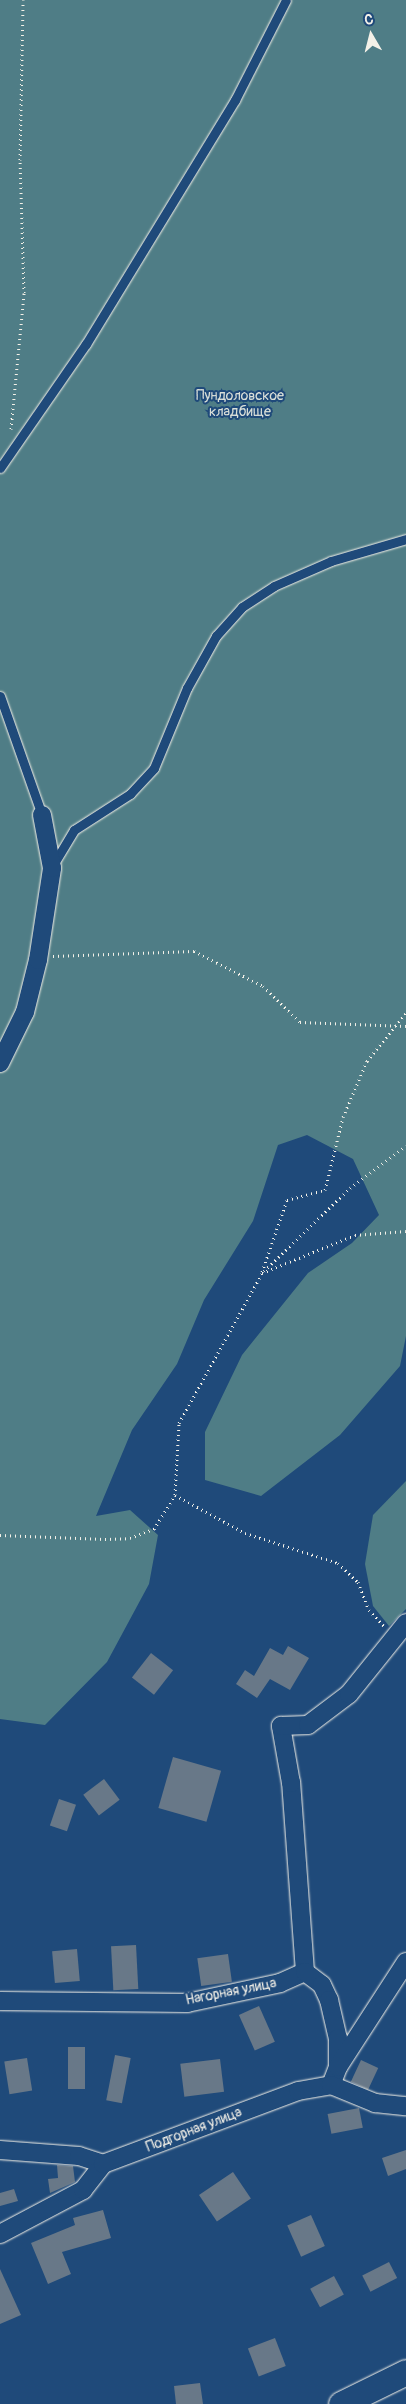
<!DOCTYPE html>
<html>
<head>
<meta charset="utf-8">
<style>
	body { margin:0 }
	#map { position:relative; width:406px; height:2404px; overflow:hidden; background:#1f4a7a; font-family:Pangolin,sans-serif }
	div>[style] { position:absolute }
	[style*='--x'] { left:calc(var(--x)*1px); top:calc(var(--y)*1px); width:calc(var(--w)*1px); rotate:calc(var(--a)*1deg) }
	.green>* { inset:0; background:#4f7d86 }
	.building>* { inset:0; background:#687888; transform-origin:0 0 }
	.path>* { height:3px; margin-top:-1.5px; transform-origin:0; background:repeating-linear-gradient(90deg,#f4f1e8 0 1px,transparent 0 5px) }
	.roads { filter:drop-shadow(0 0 1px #f4f1e8) drop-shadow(0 0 1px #f4f1e8) }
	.lane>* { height:9px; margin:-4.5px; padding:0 4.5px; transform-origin:4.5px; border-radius:4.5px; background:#1f4a7a }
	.street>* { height:18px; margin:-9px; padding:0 9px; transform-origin:9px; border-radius:9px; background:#1f4a7a }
	.secondary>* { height:25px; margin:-12.5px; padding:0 12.5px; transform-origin:12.5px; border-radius:12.5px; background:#1f4a7a }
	span { translate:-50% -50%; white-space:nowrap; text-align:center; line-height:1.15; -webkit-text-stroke:4px #1f4a7a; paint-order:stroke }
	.park-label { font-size:14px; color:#dbe0d9 }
	.street-label { font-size:14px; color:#f4f1e8 }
	.north { position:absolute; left:346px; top:10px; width:50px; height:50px; -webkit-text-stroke:4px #1f4a7a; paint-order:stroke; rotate:352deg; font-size:14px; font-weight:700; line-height:20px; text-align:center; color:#f4f1e8 }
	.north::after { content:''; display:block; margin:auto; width:18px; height:22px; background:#f4f1e8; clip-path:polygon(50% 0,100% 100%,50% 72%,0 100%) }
</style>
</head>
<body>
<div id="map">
	<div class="green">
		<i style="clip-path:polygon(0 0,406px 0,406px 1336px,400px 1366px,340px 1435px,261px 1496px,205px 1480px,205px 1432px,242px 1355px,308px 1273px,352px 1243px,379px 1215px,353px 1159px,307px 1135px,278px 1145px,253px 1221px,204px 1300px,177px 1364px,132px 1430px,96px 1516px,130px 1510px,158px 1535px,149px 1584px,107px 1662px,45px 1725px,0 1719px)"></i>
		<i style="clip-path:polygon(406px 1481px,406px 1609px,389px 1626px,373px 1606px,365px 1564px,373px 1515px)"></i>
	</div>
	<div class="building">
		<i style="clip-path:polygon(288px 1646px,309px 1658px,290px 1690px,270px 1679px,257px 1698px,236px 1684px,245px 1670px,254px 1676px,270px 1648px,283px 1655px)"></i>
		<i style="left:151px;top:1653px;width:28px;height:31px;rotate:38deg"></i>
		<i style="left:173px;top:1757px;width:50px;height:53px;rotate:16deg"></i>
		<i style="left:104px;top:1779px;width:26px;height:26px;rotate:53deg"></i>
		<i style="left:59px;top:1799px;width:18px;height:28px;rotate:19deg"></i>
		<i style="left:136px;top:1945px;width:44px;height:25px;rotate:87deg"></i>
		<i style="left:77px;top:1949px;width:32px;height:25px;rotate:85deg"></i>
		<i style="left:228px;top:1954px;width:28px;height:31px;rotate:82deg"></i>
		<i style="left:259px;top:2006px;width:39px;height:22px;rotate:66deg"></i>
		<i style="left:68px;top:2047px;width:17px;height:42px"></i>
		<i style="left:115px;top:2055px;width:16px;height:46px;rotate:11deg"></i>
		<i style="left:27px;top:2058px;width:33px;height:23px;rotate:81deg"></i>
		<i style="left:220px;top:2059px;width:33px;height:40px;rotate:83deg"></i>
		<i style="left:361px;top:2060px;width:19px;height:24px;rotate:25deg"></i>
		<i style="left:359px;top:2108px;width:20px;height:32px;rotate:79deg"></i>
		<i style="clip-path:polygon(406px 2150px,406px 2169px,388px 2176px,382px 2158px)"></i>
		<i style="clip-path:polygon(57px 2165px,73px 2166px,75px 2182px,50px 2193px,48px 2179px,58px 2178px)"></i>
		<i style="left:233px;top:2172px;width:32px;height:41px;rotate:56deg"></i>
		<i style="clip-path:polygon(14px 2189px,18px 2201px,0 2206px,0 2193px)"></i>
		<i style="clip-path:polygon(103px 2210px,111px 2238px,62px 2252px,71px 2274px,48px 2284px,31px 2243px,75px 2225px,73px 2218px)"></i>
		<i style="left:311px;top:2215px;width:34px;height:26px;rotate:66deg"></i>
		<i style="left:389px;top:2262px;width:18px;height:30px;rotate:63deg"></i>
		<i style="clip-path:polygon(0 2269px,21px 2315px,0 2324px)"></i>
		<i style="left:334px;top:2276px;width:21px;height:27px;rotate:62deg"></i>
		<i style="left:275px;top:2338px;width:30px;height:29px;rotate:69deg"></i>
		<i style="clip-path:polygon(200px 2383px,203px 2404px,176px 2404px,174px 2386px)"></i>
	</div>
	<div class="path">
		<i style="--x:11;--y:429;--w:137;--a:-84.5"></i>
		<i style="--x:24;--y:293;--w:133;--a:-91.7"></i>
		<i style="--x:20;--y:160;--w:160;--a:-88.9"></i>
		<i style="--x:53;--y:956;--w:141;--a:-2"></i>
		<i style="--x:194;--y:951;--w:77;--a:26.9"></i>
		<i style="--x:263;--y:986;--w:52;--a:44.2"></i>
		<i style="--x:300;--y:1022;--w:106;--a:2.2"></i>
		<i style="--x:264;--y:1271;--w:120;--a:-44"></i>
		<i style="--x:350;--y:1188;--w:70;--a:-36.9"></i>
		<i style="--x:262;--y:1272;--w:76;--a:-70.9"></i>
		<i style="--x:287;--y:1200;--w:39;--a:-15"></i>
		<i style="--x:325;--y:1190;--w:75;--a:-76.1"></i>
		<i style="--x:343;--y:1117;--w:61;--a:-66.8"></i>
		<i style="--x:367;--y:1061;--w:62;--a:-50.9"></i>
		<i style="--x:175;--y:1495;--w:80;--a:28.5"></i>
		<i style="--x:245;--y:1533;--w:98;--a:17.9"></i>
		<i style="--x:338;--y:1563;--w:28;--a:44"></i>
		<i style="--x:358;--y:1582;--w:30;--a:69"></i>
		<i style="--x:369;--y:1610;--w:22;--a:47"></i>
		<i style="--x:0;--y:1535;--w:105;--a:2.2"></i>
		<i style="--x:105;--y:1539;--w:25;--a:-2"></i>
		<i style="--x:130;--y:1538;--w:26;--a:-21"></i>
		<i style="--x:154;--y:1529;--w:40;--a:-58"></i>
		<i style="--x:175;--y:1495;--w:72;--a:-86.8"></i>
		<i style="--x:179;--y:1423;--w:171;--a:-61"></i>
		<i style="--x:262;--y:1273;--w:100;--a:-22.2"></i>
		<i style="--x:355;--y:1235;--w:51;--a:-4.5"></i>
	</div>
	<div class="roads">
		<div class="lane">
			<i style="--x:0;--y:468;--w:151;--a:-55.3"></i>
			<i style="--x:86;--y:344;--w:286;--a:-58.6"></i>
			<i style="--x:235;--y:100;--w:112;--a:-63"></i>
			<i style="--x:0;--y:696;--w:126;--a:70.6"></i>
			<i style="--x:53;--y:865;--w:41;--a:-59"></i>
			<i style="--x:74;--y:830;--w:67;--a:-32.7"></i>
			<i style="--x:130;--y:794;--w:35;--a:-47"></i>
			<i style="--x:154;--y:768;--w:87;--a:-67.6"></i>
			<i style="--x:187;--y:688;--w:60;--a:-60.9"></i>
			<i style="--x:216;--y:636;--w:39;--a:-48"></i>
			<i style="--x:242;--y:607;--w:38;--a:-33"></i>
			<i style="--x:274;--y:586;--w:62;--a:-23.7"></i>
			<i style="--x:331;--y:561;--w:78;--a:-16.3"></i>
		</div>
		<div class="street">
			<i style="--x:0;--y:1063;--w:57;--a:-63.9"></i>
			<i style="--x:25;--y:1012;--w:54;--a:-76"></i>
			<i style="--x:38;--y:960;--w:93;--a:-81.3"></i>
			<i style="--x:52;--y:868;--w:54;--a:-100.7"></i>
			<i style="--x:305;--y:1972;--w:190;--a:-94.2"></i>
			<i style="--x:291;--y:1783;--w:58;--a:-100"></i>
			<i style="--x:281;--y:1726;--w:27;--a:-2"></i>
			<i style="--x:308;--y:1725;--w:51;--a:-37.1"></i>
			<i style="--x:349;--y:1694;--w:91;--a:-51.2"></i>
			<i style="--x:0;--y:2001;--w:187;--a:0.6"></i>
			<i style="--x:187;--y:2003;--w:95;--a:-12.1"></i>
			<i style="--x:280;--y:1983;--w:27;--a:-24"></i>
			<i style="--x:305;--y:1972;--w:21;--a:37"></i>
			<i style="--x:322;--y:1985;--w:17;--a:65"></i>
			<i style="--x:329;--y:2000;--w:39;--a:77"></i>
			<i style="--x:338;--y:2038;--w:29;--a:90"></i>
			<i style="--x:338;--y:2067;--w:19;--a:111"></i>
			<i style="--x:338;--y:2067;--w:125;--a:-57.1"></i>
			<i style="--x:0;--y:2150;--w:79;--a:4.3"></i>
			<i style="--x:79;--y:2156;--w:25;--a:18"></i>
			<i style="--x:0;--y:2234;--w:94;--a:-27.9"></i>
			<i style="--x:83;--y:2190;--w:33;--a:-52"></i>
			<i style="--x:103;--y:2164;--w:208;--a:-20.5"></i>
			<i style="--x:298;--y:2091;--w:34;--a:-10"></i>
			<i style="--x:331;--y:2085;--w:48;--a:22.2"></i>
			<i style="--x:375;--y:2103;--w:31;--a:6"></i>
		</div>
		<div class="secondary">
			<i style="--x:341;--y:2404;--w:72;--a:-26.2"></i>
		</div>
	</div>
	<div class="park-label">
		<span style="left:240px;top:404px">Пундоловское<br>кладбище</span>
	</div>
	<div class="street-label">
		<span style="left:231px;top:1992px;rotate:-11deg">Нагорная улица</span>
		<span style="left:194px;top:2130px;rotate:-21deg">Подгорная улица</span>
	</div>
	<div class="north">С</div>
</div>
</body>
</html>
